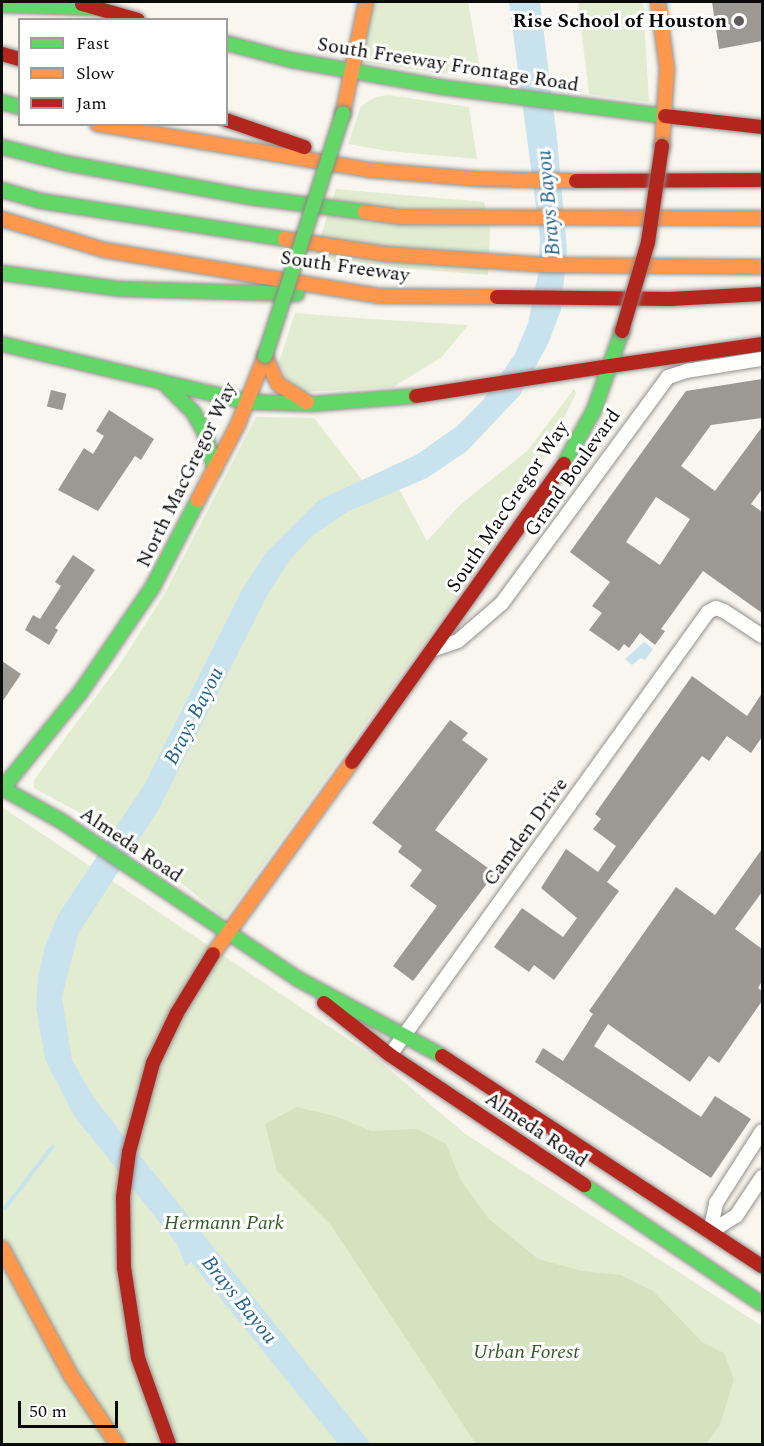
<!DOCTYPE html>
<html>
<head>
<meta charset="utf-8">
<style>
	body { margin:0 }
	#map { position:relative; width:764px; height:1446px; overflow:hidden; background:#f9f6ef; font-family:Spectral,serif }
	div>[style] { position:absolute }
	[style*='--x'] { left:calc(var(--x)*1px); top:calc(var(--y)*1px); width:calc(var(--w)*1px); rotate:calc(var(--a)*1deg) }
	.green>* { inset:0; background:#e2ecd1 }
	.forest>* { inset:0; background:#d4e2c0 }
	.water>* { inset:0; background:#c9e3ee }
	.stream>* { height:4px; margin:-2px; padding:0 2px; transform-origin:2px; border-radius:2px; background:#c9e3ee }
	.building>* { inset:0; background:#9c9995; transform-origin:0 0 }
	.roads { filter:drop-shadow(0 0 2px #92918e) drop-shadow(0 0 2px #92918e) }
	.street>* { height:14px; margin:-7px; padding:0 7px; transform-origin:7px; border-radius:7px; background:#fefefd }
	.fast>* { height:14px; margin:-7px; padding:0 7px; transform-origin:7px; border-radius:7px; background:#63d668 }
	.slow>* { height:14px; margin:-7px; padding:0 7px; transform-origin:7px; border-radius:7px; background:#ff974d }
	.jam>* { height:14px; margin:-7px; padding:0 7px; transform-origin:7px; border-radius:7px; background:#b3261e }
	.bridges { filter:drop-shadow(0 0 2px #898784) drop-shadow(0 0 2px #898784) }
	.fast-bridge>* { height:14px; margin:-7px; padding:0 7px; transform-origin:7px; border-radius:7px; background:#63d668 }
	.jam-bridge>* { height:14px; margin:-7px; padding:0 7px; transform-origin:7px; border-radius:7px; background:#b3261e }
	.dots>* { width:16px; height:16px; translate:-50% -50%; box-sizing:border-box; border:3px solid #fff; border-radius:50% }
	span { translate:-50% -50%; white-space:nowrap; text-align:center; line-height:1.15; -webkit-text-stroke:6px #fff; paint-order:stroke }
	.poi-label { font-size:20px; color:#0b0b0b; font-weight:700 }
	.right { translate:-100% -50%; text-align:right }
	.street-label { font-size:20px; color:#0b0b0b }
	.park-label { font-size:20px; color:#315a24; font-style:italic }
	.water-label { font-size:21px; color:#24638d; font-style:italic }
	.frame { position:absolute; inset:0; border:3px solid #0b0b0b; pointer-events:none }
	.legend { position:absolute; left:18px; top:18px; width:210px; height:108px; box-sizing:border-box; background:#fff; border:2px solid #9d9d9d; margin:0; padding:8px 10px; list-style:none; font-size:18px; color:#0b0b0b }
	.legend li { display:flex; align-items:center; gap:12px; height:30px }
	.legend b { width:30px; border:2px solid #9d9d9d }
	.scale { position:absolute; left:18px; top:1401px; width:100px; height:27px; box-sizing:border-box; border:3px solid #0b0b0b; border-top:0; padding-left:8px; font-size:18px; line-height:21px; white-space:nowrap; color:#0b0b0b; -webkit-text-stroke:4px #fff; paint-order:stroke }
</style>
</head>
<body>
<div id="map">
	<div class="green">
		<i style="clip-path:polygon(372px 2px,468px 2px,482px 79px,363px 62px)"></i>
		<i style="clip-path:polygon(578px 2px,643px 2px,649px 102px,589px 94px)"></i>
		<i style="clip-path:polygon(388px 95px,469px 107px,477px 159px,388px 151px,348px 144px,361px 106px,376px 97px)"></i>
		<i style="clip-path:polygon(336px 189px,484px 202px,490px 230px,488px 275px,313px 261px)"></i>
		<i style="clip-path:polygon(295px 313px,371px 319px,468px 325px,442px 357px,393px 387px,304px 392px,288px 382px,279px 362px)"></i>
		<i style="clip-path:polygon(574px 389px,576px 393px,545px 457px,493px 547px,227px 915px,222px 916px,125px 837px,34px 788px,34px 780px,120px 664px,165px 593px,256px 417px,314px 418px,366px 485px,392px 476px,427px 541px,460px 505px,527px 451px)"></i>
		<i style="clip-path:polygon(2px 807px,376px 1058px,464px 1133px,762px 1326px,762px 1444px,2px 1444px)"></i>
	</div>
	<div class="forest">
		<i style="clip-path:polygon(297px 1107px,338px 1117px,371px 1131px,417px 1129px,446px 1144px,461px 1181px,489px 1219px,538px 1259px,582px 1271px,620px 1275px,653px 1291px,702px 1342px,724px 1353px,734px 1379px,720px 1425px,706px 1444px,476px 1444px,330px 1224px,277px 1171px,265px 1124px)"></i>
	</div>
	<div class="water">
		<i style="clip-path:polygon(509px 2px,540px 2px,557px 138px,567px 250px,561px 310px,548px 344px,520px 395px,467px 451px,427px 478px,347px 512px,313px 535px,289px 561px,268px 594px,159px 809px,78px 934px,62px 997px,72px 1060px,94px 1098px,371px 1444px,338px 1444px,191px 1262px,186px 1266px,177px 1244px,74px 1116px,45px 1059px,36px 1006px,38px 977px,45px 946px,58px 915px,144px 785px,242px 590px,264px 555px,319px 500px,416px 455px,456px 427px,483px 400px,515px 354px,528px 323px,538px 275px,540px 237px)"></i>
		<i style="clip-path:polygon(644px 642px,653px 649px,645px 660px,641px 658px,632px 665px,625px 659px)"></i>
	</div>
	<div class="stream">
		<i style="--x:5;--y:1208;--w:78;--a:-52.3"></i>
	</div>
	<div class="building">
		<i style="clip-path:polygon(712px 2px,762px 2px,762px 41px,719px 49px)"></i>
		<i style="clip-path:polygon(evenodd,762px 379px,762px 418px,711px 425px,681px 466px,715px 491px,762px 427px,762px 489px,751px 504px,762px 512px,762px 613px,703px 571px,661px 629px,665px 631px,655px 645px,640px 633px,629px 648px,624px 644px,619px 651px,589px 630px,602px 613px,592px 606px,610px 582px,570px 552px,686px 391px,762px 379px,656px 497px,690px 519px,660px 565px,626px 542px,656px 497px)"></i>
		<i style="left:51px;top:390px;width:16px;height:17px;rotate:14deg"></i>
		<i style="clip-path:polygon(109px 410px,154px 439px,141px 460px,135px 456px,98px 511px,58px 490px,84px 448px,93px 454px,104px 436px,96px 431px)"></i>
		<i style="clip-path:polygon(73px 555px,95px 570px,55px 628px,58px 630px,49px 645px,25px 630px,33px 615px,40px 619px,61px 586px,55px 582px)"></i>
		<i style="clip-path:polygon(2px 661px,21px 674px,2px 702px)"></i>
		<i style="clip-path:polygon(692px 676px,747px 716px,762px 693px,762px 737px,751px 753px,727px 736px,709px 761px,702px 756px,607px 882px,619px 891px,554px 980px,534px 965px,529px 972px,494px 947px,522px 908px,563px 937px,577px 918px,541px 888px,566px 849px,598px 872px,616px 846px,593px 829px,601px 819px,595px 814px)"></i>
		<i style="clip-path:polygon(450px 720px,468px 733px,462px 740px,488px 759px,435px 830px,495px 873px,413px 981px,393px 966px,437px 906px,410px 886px,422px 870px,398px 852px,402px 846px,372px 823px)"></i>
		<i style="clip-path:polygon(762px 849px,762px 892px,735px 929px,762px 949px,762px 981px,758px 988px,762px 991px,762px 1001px,719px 1063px,709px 1056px,690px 1082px,608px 1024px,594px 1046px,701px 1117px,715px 1096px,751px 1119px,711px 1178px,535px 1062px,543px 1048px,563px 1061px,593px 1014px,589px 1011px,676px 887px,715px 915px)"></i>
	</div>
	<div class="roads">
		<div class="street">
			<i style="--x:435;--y:649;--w:24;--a:-19"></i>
			<i style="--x:458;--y:641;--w:58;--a:-40.8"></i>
			<i style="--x:502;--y:603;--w:280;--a:-53.7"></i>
			<i style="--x:668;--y:377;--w:19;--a:-18"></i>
			<i style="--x:686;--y:371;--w:77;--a:-9"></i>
			<i style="--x:390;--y:1055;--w:545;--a:-54.33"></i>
			<i style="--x:708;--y:612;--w:9;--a:-27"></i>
			<i style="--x:716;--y:608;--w:9;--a:21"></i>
			<i style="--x:724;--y:611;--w:45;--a:33.3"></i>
			<i style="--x:710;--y:1232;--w:30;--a:-78"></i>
			<i style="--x:716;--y:1203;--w:85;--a:-57.4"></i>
			<i style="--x:710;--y:1232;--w:31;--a:-32"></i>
			<i style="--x:736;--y:1216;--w:47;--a:-56.3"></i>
		</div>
		<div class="fast">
			<i style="--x:2;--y:5;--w:92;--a:1.9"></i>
			<i style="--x:226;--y:43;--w:67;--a:14.7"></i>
			<i style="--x:291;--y:60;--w:152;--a:10.2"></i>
			<i style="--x:441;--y:87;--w:226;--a:7.4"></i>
			<i style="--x:2;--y:102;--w:19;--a:16"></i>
			<i style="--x:2;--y:147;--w:65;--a:14.3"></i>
			<i style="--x:65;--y:163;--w:186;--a:10.5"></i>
			<i style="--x:248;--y:197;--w:118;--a:7.3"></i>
			<i style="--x:2;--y:190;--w:40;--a:16"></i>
			<i style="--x:40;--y:201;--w:248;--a:8.8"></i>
			<i style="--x:2;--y:273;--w:120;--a:7.7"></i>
			<i style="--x:121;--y:289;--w:176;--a:1.6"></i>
			<i style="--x:2;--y:344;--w:253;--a:13.3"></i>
			<i style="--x:248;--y:402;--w:64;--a:1.8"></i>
			<i style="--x:312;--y:404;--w:104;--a:-4.4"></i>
			<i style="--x:165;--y:384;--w:40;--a:45"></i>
			<i style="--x:193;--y:412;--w:22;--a:60"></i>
			<i style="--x:204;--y:431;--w:40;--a:74"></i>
			<i style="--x:564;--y:464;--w:62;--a:-60.9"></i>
			<i style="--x:594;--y:410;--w:84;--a:-70.5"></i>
			<i style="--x:2;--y:788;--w:68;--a:29.2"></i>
			<i style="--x:61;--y:821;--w:283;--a:33.7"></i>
			<i style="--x:296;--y:978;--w:166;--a:28.1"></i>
			<i style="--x:2;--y:789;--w:124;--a:-50.9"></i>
			<i style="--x:80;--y:693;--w:127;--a:-55.6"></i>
			<i style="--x:152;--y:588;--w:99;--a:-62.4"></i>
			<i style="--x:584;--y:1185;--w:214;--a:33.8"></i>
		</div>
		<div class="slow">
			<i style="--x:658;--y:2;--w:68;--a:82.3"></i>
			<i style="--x:667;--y:69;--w:77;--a:93.7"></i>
			<i style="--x:343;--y:113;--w:113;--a:-78.3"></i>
			<i style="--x:97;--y:124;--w:277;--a:9.6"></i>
			<i style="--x:370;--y:170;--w:108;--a:4.8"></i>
			<i style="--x:478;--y:179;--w:98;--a:1.2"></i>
			<i style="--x:365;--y:212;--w:35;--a:8"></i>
			<i style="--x:400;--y:217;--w:362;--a:0.2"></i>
			<i style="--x:2;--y:219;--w:107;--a:16.9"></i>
			<i style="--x:104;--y:250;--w:278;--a:9.5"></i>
			<i style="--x:378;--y:296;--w:119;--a:0.5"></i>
			<i style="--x:285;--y:239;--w:101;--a:8.5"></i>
			<i style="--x:385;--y:254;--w:160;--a:3.9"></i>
			<i style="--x:545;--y:265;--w:217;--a:0.5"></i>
			<i style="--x:265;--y:356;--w:31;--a:65"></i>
			<i style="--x:278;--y:384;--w:34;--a:32"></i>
			<i style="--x:198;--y:500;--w:86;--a:-62.2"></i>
			<i style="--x:238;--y:424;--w:73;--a:-68.3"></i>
			<i style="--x:213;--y:954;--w:237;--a:-54.1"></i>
			<i style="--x:2;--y:1248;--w:143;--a:61.6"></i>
			<i style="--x:70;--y:1374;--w:84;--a:56.1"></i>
		</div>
		<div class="jam">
			<i style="--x:82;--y:4;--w:58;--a:15.9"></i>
			<i style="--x:2;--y:54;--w:19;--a:16"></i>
			<i style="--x:665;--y:116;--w:98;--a:6.5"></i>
			<i style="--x:226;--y:120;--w:83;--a:19.1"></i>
			<i style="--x:576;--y:181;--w:186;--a:-0.3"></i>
			<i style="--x:497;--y:297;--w:173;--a:0.7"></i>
			<i style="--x:670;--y:299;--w:92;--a:-3.1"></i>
			<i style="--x:610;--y:366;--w:154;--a:-8.2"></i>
			<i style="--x:416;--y:396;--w:196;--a:-8.8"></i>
			<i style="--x:352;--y:762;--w:366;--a:-54.6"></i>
			<i style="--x:324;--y:1003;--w:84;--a:38.2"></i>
			<i style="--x:390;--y:1055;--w:234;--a:33.8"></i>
			<i style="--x:442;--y:1056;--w:383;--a:33.3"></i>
			<i style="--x:169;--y:1444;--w:91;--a:-109.8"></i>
			<i style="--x:138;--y:1358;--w:91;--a:-98.8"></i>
			<i style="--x:124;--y:1268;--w:71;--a:-90.8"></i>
			<i style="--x:123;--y:1197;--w:45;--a:-82.4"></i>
			<i style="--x:129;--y:1152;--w:92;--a:-74.9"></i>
			<i style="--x:153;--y:1063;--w:55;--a:-64.4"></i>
			<i style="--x:177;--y:1013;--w:69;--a:-58.6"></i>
		</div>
	</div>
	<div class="bridges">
		<div class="fast-bridge">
			<i style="--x:265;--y:356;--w:255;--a:-72.2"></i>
		</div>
		<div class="jam-bridge">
			<i style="--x:622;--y:331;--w:93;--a:-73.7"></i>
			<i style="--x:648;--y:242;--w:97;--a:-81.7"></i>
		</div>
	</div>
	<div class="dots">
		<i style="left:739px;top:21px;background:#5e5d5b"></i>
	</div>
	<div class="poi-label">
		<span class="right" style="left:727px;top:21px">Rise School of Houston</span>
	</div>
	<div class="street-label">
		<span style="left:448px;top:65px;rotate:9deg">South Freeway Frontage Road</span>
		<span style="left:345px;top:267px;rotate:8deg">South Freeway</span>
		<span style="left:573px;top:473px;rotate:-55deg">Grand Boulevard</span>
		<span style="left:187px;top:475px;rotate:-64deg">North MacGregor Way</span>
		<span style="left:508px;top:507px;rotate:-56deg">South MacGregor Way</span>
		<span style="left:526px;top:832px;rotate:-54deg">Camden Drive</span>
		<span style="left:131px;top:845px;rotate:34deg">Almeda Road</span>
		<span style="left:536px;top:1130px;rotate:34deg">Almeda Road</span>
	</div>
	<div class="park-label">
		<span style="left:224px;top:1223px">Hermann Park</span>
		<span style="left:526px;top:1352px">Urban Forest</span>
	</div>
	<div class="water-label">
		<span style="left:549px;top:203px;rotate:-95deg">Brays Bayou</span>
		<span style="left:194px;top:716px;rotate:-63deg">Brays Bayou</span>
		<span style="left:239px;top:1300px;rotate:51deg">Brays Bayou</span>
	</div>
	<div class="frame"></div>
	<ul class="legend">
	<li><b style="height:8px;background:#63d668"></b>Fast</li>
	<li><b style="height:8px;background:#ff974d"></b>Slow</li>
	<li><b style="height:8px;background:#b3261e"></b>Jam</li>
	</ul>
	<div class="scale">50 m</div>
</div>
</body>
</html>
